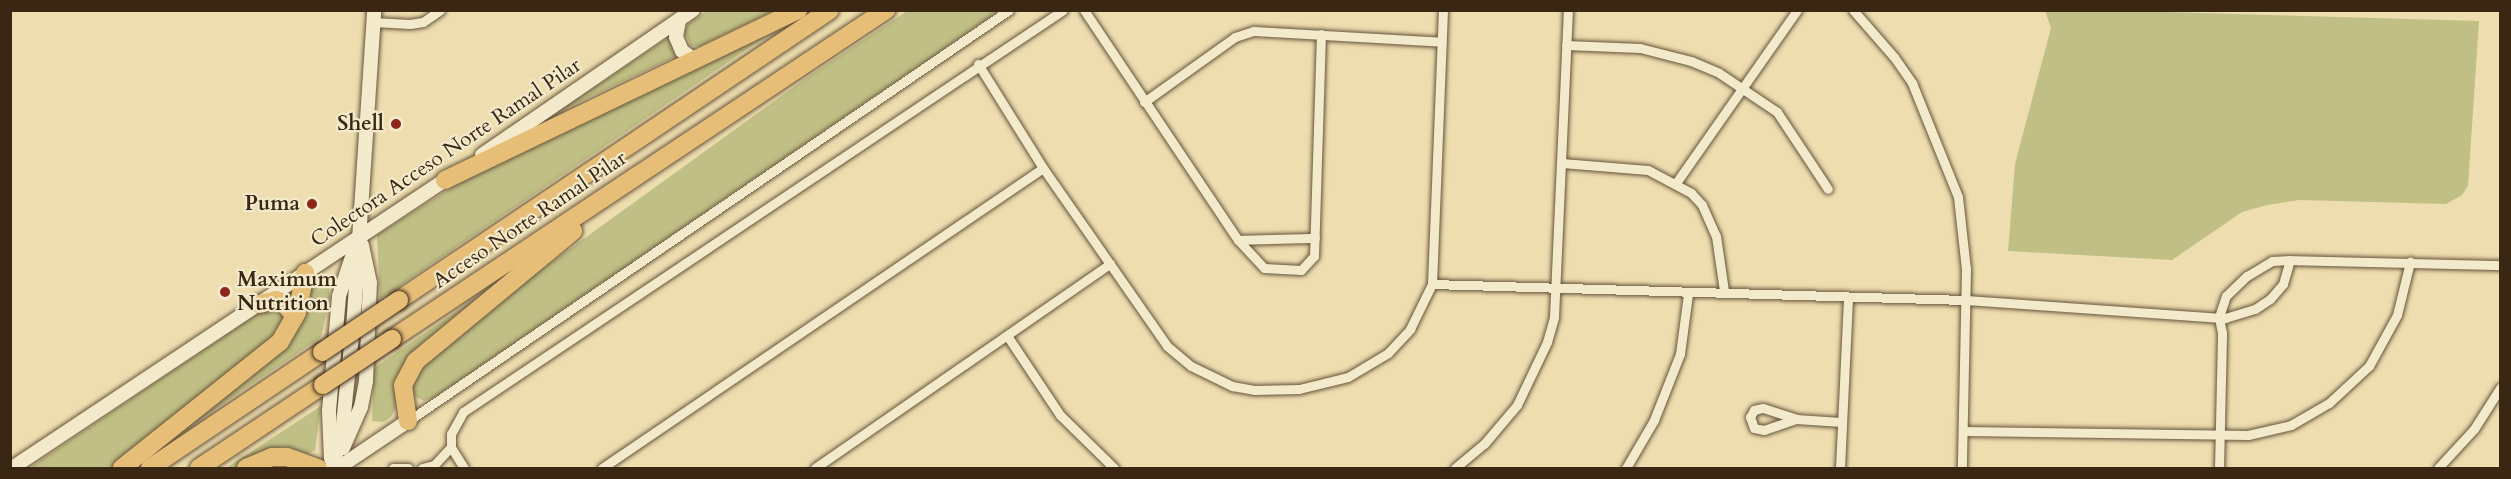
<!DOCTYPE html>
<html>
<head>
<meta charset="utf-8">
<style>
	body { margin:0 }
	#map { position:relative; width:2511px; height:479px; overflow:hidden; background:#edddaf; font-family:Cardo,serif }
	div>[style] { position:absolute }
	[style*='--x'] { left:calc(var(--x)*1px); top:calc(var(--y)*1px); width:calc(var(--w)*1px); rotate:calc(var(--a)*1deg) }
	.green>* { inset:0; background:#c0bf85 }
	.roads { filter:drop-shadow(0 0 2px #66543b) drop-shadow(0 0 2px #66543b) }
	.street>* { height:9px; margin:-4.5px; padding:0 4.5px; transform-origin:4.5px; border-radius:4.5px; background:#f3e9cb }
	.secondary>* { height:14px; margin:-7px; padding:0 7px; transform-origin:7px; border-radius:7px; background:#f3e9cb }
	.highway>* { height:18px; margin:-9px; padding:0 9px; transform-origin:9px; border-radius:9px; background:#e6be78 }
	.bridges { filter:drop-shadow(0 0 2px #392714) drop-shadow(0 0 2px #392714) }
	.highway-bridge>* { height:18px; margin:-9px; padding:0 9px; transform-origin:9px; border-radius:9px; background:#e6be78 }
	.dots>* { width:16px; height:16px; translate:-50% -50%; box-sizing:border-box; border:3px solid #f3e9cb; border-radius:50% }
	span { translate:-50% -50%; white-space:nowrap; text-align:center; line-height:1.15; -webkit-text-stroke:4.5px #f3e9cb; paint-order:stroke }
	.poi-label { font-size:21px; color:#392714; font-weight:700 }
	.right { translate:-100% -50%; text-align:right }
	.left { translate:0 -50%; text-align:left }
	.street-label { font-size:21px; color:#392714 }
	.frame { position:absolute; inset:0; border:12px solid #392714; pointer-events:none }
</style>
</head>
<body>
<div id="map">
	<div class="green">
		<i style="clip-path:polygon(707px 11px,707px 10px,773px 11px,700px 46px,691px 46px,684px 31px,689px 23px)"></i>
		<i style="clip-path:polygon(907px 11px,999px 11px,435px 397px,424px 401px,410px 394px,409px 382px,424px 359px,459px 329px,809px 76px)"></i>
		<i style="clip-path:polygon(2129px 11px,2479px 21px,2468px 186px,2462px 195px,2446px 204px,2299px 200px,2267px 205px,2242px 212px,2172px 260px,2008px 251px,2015px 164px,2051px 28px,2045px 11px)"></i>
		<i style="clip-path:polygon(766px 34px,762px 39px,380px 299px,377px 235px,479px 170px)"></i>
		<i style="clip-path:polygon(668px 38px,676px 56px,556px 113px)"></i>
		<i style="clip-path:polygon(534px 258px,418px 352px,392px 416px,384px 422px,372px 421px,374px 368px)"></i>
		<i style="clip-path:polygon(319px 278px,329px 286px,330px 299px,321px 337px,164px 444px,247px 378px,312px 282px)"></i>
		<i style="clip-path:polygon(276px 308px,285px 319px,275px 338px,112px 468px,29px 468px,257px 314px)"></i>
		<i style="clip-path:polygon(321px 406px,315px 450px,308px 454px,285px 446px,271px 449px,238px 468px,226px 468px)"></i>
	</div>
	<div class="roads">
		<div class="street">
			<i style="--x:1084;--y:10;--w:277;--a:56.2"></i>
			<i style="--x:1238;--y:240;--w:38;--a:47"></i>
			<i style="--x:1264;--y:268;--w:37;--a:3"></i>
			<i style="--x:1301;--y:270;--w:19;--a:-47"></i>
			<i style="--x:1314;--y:256;--w:222;--a:-88.2"></i>
			<i style="--x:1853;--y:10;--w:62;--a:48.9"></i>
			<i style="--x:1894;--y:57;--w:32;--a:55"></i>
			<i style="--x:1912;--y:83;--w:123;--a:68"></i>
			<i style="--x:1958;--y:197;--w:72;--a:83.7"></i>
			<i style="--x:1966;--y:269;--w:199;--a:91.2"></i>
			<i style="--x:373;--y:22;--w:37;--a:3"></i>
			<i style="--x:410;--y:24;--w:13;--a:-9"></i>
			<i style="--x:423;--y:22;--w:21;--a:-35"></i>
			<i style="--x:1566;--y:45;--w:74;--a:2.3"></i>
			<i style="--x:1640;--y:48;--w:53;--a:14.3"></i>
			<i style="--x:1691;--y:61;--w:30;--a:23"></i>
			<i style="--x:1719;--y:73;--w:70;--a:33.9"></i>
			<i style="--x:1777;--y:112;--w:92;--a:56.5"></i>
			<i style="--x:978;--y:64;--w:123;--a:58"></i>
			<i style="--x:1043;--y:168;--w:217;--a:55.1"></i>
			<i style="--x:1167;--y:346;--w:31;--a:40"></i>
			<i style="--x:1191;--y:366;--w:46;--a:26"></i>
			<i style="--x:1232;--y:386;--w:22;--a:10"></i>
			<i style="--x:1254;--y:390;--w:45;--a:-1.3"></i>
			<i style="--x:1299;--y:389;--w:50;--a:-13.8"></i>
			<i style="--x:1348;--y:377;--w:47;--a:-31"></i>
			<i style="--x:1388;--y:353;--w:33;--a:-47"></i>
			<i style="--x:1410;--y:329;--w:50;--a:-63.9"></i>
			<i style="--x:1432;--y:284;--w:274;--a:-87.7"></i>
			<i style="--x:1144;--y:102;--w:112;--a:-35.5"></i>
			<i style="--x:1235;--y:37;--w:20;--a:-18"></i>
			<i style="--x:1254;--y:31;--w:188;--a:3.3"></i>
			<i style="--x:1562;--y:163;--w:86;--a:4.7"></i>
			<i style="--x:1648;--y:170;--w:49;--a:28.1"></i>
			<i style="--x:1691;--y:193;--w:16;--a:47"></i>
			<i style="--x:1702;--y:205;--w:34;--a:66"></i>
			<i style="--x:1716;--y:236;--w:56;--a:81.7"></i>
			<i style="--x:1676;--y:183;--w:211;--a:-55"></i>
			<i style="--x:1238;--y:240;--w:77;--a:-1.5"></i>
			<i style="--x:1432;--y:284;--w:534;--a:1.72"></i>
			<i style="--x:1966;--y:300;--w:260;--a:4"></i>
			<i style="--x:2225;--y:318;--w:31;--a:-17"></i>
			<i style="--x:2255;--y:309;--w:18;--a:-34"></i>
			<i style="--x:2270;--y:299;--w:20;--a:-49"></i>
			<i style="--x:2283;--y:284;--w:25;--a:-74"></i>
			<i style="--x:1008;--y:337;--w:94;--a:56.3"></i>
			<i style="--x:1060;--y:415;--w:76;--a:44.5"></i>
			<i style="--x:1796;--y:419;--w:34;--a:161"></i>
			<i style="--x:1764;--y:430;--w:10;--a:-169"></i>
			<i style="--x:1754;--y:428;--w:12;--a:-110"></i>
			<i style="--x:1750;--y:417;--w:8;--a:-60"></i>
			<i style="--x:1754;--y:410;--w:9;--a:-13"></i>
			<i style="--x:1763;--y:408;--w:35;--a:18"></i>
			<i style="--x:1796;--y:419;--w:45;--a:3.8"></i>
			<i style="--x:408;--y:421;--w:728;--a:-34.37"></i>
			<i style="--x:1964;--y:431;--w:284;--a:0.8"></i>
			<i style="--x:2248;--y:435;--w:44;--a:-13.1"></i>
			<i style="--x:2291;--y:425;--w:44;--a:-30.1"></i>
			<i style="--x:2329;--y:403;--w:54;--a:-42.8"></i>
			<i style="--x:2369;--y:366;--w:58;--a:-61.2"></i>
			<i style="--x:2397;--y:315;--w:55;--a:-76.2"></i>
			<i style="--x:393;--y:468;--w:15;--a:0"></i>
			<i style="--x:422;--y:468;--w:12;--a:-14"></i>
			<i style="--x:434;--y:465;--w:25;--a:-47"></i>
			<i style="--x:464;--y:468;--w:25;--a:-122"></i>
			<i style="--x:451;--y:447;--w:13;--a:-90"></i>
			<i style="--x:451;--y:434;--w:25;--a:-61"></i>
			<i style="--x:463;--y:412;--w:722;--a:-33.82"></i>
			<i style="--x:602;--y:468;--w:533;--a:-34.23"></i>
			<i style="--x:815;--y:468;--w:359;--a:-34.7"></i>
			<i style="--x:1455;--y:468;--w:38;--a:-40"></i>
			<i style="--x:1484;--y:444;--w:51;--a:-49.8"></i>
			<i style="--x:1517;--y:405;--w:70;--a:-64.5"></i>
			<i style="--x:1547;--y:342;--w:26;--a:-74"></i>
			<i style="--x:1554;--y:317;--w:307;--a:-87.4"></i>
			<i style="--x:1626;--y:468;--w:56;--a:-59.7"></i>
			<i style="--x:1654;--y:420;--w:71;--a:-68.5"></i>
			<i style="--x:1680;--y:354;--w:61;--a:-82.4"></i>
			<i style="--x:1840;--y:468;--w:170;--a:-87.3"></i>
			<i style="--x:2219;--y:468;--w:135;--a:-88.7"></i>
			<i style="--x:2222;--y:333;--w:16;--a:-101"></i>
			<i style="--x:2219;--y:317;--w:22;--a:-72"></i>
			<i style="--x:2226;--y:296;--w:29;--a:-44"></i>
			<i style="--x:2247;--y:276;--w:29;--a:-31"></i>
			<i style="--x:2272;--y:261;--w:18;--a:-3"></i>
			<i style="--x:2290;--y:260;--w:210;--a:1.4"></i>
			<i style="--x:2438;--y:468;--w:53;--a:-47.3"></i>
			<i style="--x:2474;--y:429;--w:49;--a:-57.6"></i>
		</div>
		<div class="secondary">
			<i style="--x:679;--y:21;--w:16;--a:101"></i>
			<i style="--x:676;--y:37;--w:15;--a:67"></i>
			<i style="--x:682;--y:51;--w:16;--a:35"></i>
			<i style="--x:482;--y:155;--w:256;--a:-34.5"></i>
			<i style="--x:343;--y:448;--w:45;--a:-66.3"></i>
			<i style="--x:361;--y:407;--w:26;--a:-79"></i>
			<i style="--x:366;--y:381;--w:98;--a:-87.7"></i>
			<i style="--x:370;--y:283;--w:39;--a:-102"></i>
			<i style="--x:331;--y:459;--w:48;--a:-92.4"></i>
			<i style="--x:329;--y:411;--w:115;--a:-85"></i>
			<i style="--x:339;--y:296;--w:51;--a:-71.6"></i>
			<i style="--x:12;--y:468;--w:527;--a:-33.63"></i>
			<i style="--x:332;--y:468;--w:35;--a:-74"></i>
			<i style="--x:342;--y:434;--w:120;--a:-84.2"></i>
			<i style="--x:354;--y:315;--w:306;--a:-86.2"></i>
			<i style="--x:338;--y:468;--w:84;--a:-33.9"></i>
		</div>
		<div class="highway">
			<i style="--x:445;--y:180;--w:392;--a:-25.7"></i>
			<i style="--x:399;--y:300;--w:519;--a:-33.93"></i>
			<i style="--x:259;--y:304;--w:17;--a:-13"></i>
			<i style="--x:276;--y:300;--w:10;--a:24"></i>
			<i style="--x:285;--y:304;--w:16;--a:52"></i>
			<i style="--x:392;--y:339;--w:594;--a:-33.66"></i>
			<i style="--x:408;--y:421;--w:36;--a:-98"></i>
			<i style="--x:403;--y:385;--w:27;--a:-62"></i>
			<i style="--x:416;--y:361;--w:204;--a:-39.6"></i>
			<i style="--x:122;--y:468;--w:202;--a:-38.6"></i>
			<i style="--x:280;--y:342;--w:34;--a:-60"></i>
			<i style="--x:297;--y:312;--w:40;--a:-78"></i>
			<i style="--x:150;--y:468;--w:207;--a:-34"></i>
			<i style="--x:199;--y:468;--w:149;--a:-33.8"></i>
			<i style="--x:246;--y:468;--w:28;--a:-23"></i>
			<i style="--x:272;--y:457;--w:15;--a:0"></i>
			<i style="--x:287;--y:457;--w:33;--a:20"></i>
		</div>
	</div>
	<div class="bridges">
		<div class="highway-bridge">
			<i style="--x:322;--y:352;--w:93;--a:-34"></i>
			<i style="--x:323;--y:385;--w:83;--a:-33.7"></i>
		</div>
	</div>
	<div class="dots">
		<i style="left:396px;top:124px;background:#8f2418"></i>
		<i style="left:312px;top:204px;background:#8f2418"></i>
		<i style="left:225px;top:292px;background:#8f2418"></i>
	</div>
	<div class="poi-label">
		<span class="right" style="left:384px;top:124px">Shell</span>
		<span class="right" style="left:300px;top:204px">Puma</span>
		<span class="left" style="left:237px;top:292px">Maximum<br>Nutrition</span>
	</div>
	<div class="street-label">
		<span style="left:446px;top:153px;rotate:-34deg">Colectora Acceso Norte Ramal Pilar</span>
		<span style="left:530px;top:220px;rotate:-34deg">Acceso Norte Ramal Pilar</span>
	</div>
	<div class="frame"></div>
</div>
</body>
</html>
